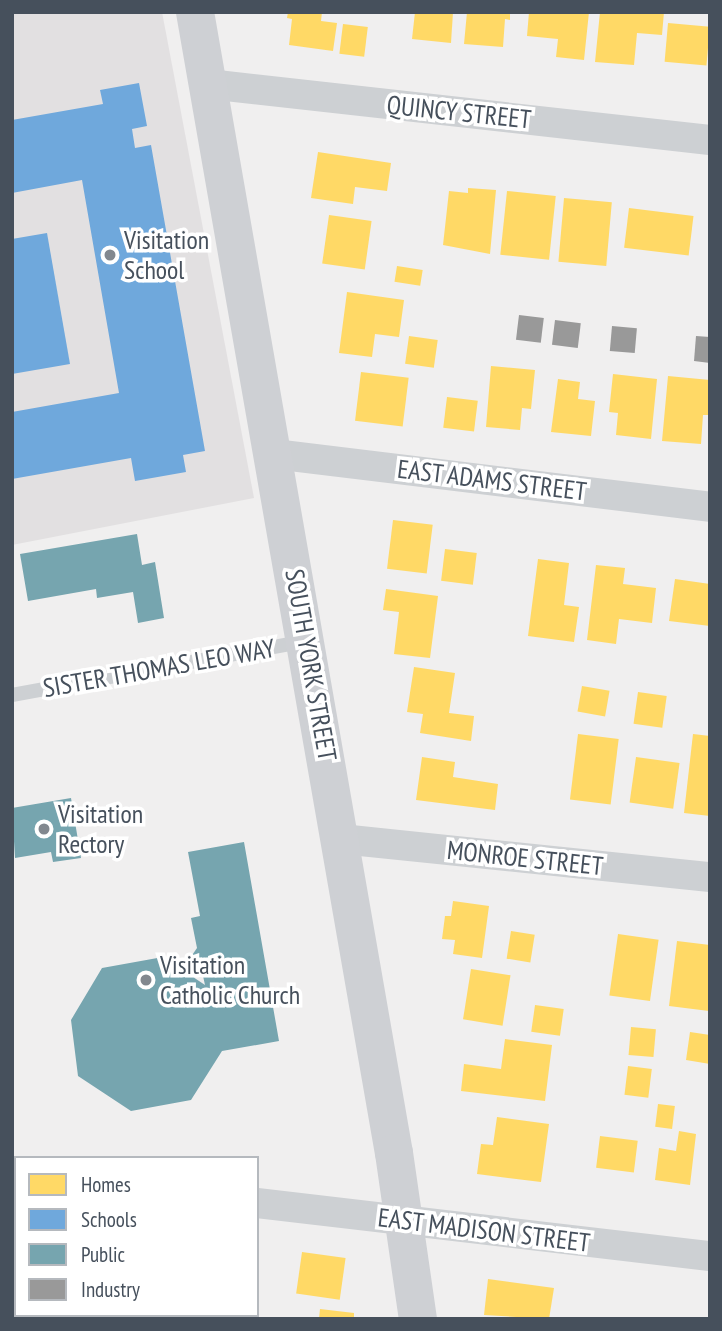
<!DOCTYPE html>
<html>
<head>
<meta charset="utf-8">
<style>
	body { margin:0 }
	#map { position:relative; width:722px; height:1331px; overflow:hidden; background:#f0efef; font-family:"PT Sans Narrow",sans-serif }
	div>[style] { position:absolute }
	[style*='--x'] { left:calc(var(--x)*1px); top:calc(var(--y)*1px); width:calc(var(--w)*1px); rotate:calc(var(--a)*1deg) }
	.education>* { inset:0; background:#e2e0e1 }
	.homes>* { inset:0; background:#ffd966; transform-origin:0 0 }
	.schools>* { inset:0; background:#6fa8dc }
	.public>* { inset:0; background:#76a5af }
	.industry>* { inset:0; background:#999; transform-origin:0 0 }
	.lane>* { height:14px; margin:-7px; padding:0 7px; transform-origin:7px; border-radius:7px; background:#cdd0d3 }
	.street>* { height:30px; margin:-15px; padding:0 15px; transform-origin:15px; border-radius:15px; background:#cdd0d3 }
	.secondary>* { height:38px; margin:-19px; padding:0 19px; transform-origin:19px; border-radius:19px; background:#ced0d4 }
	.dots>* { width:19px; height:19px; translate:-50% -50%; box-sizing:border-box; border:4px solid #fff; border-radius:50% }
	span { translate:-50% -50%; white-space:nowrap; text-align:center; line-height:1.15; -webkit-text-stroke:7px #fff; paint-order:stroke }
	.street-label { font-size:26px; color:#46505c }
	.poi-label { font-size:26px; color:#46505c }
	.left { translate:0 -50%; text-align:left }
	.frame { position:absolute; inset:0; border:14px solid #46505c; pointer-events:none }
	.legend { position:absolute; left:14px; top:1156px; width:245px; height:161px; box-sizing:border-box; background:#fff; border:2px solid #b5b9be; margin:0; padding:9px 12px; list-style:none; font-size:21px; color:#46505c }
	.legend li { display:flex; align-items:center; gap:14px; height:35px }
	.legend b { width:35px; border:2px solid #b5b9be }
</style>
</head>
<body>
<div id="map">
	<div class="education">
		<i style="clip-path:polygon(12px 12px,162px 12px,254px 498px,12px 545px)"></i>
	</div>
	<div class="homes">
		<i style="clip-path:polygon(288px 12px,322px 12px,321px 21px,337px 23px,333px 51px,289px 45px,292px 19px,287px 18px)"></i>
		<i style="clip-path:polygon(415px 12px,453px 12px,451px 43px,412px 39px)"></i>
		<i style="clip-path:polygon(467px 12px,510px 12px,510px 20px,505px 19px,503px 47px,464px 44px)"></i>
		<i style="clip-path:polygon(529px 12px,589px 12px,584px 60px,556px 57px,558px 39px,527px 36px)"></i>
		<i style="clip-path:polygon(600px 12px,664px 12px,662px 35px,637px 33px,634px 65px,595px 62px)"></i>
		<i style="left:668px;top:23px;width:42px;height:39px;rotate:5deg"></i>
		<i style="left:343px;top:24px;width:25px;height:30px;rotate:7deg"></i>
		<i style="clip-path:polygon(318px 152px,391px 163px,387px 191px,355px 187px,353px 204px,311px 198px)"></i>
		<i style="clip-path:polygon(468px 188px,496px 190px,490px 254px,443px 245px,449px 191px,468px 193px)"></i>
		<i style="left:507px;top:191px;width:49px;height:64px;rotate:6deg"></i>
		<i style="left:564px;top:198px;width:48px;height:64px;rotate:5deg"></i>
		<i style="left:629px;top:208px;width:65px;height:40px;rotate:7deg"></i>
		<i style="left:329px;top:215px;width:43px;height:49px;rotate:8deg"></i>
		<i style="left:397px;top:266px;width:26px;height:16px;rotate:9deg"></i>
		<i style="clip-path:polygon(347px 292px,404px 300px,399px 337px,375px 334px,372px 357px,339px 353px)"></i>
		<i style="left:409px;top:336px;width:29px;height:28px;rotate:8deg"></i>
		<i style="clip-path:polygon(491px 366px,535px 370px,531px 409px,522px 408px,520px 430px,486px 427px)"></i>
		<i style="left:361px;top:372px;width:48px;height:49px;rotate:7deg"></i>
		<i style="clip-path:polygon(613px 374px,657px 379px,651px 439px,616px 435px,618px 413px,609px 412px)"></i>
		<i style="clip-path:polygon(668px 376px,710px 380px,709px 415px,703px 415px,701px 444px,662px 441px)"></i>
		<i style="clip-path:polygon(558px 379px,580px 382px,578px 399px,595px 401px,591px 436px,551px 432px)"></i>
		<i style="left:447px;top:397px;width:31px;height:31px;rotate:7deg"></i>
		<i style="left:393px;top:520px;width:40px;height:49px;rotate:7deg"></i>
		<i style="left:445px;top:549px;width:32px;height:32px;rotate:7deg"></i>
		<i style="clip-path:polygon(538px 559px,569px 563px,564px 605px,579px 607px,574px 642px,528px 636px)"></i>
		<i style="clip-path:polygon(596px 565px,625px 568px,623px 584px,656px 588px,652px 623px,619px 619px,616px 644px,587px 640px)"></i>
		<i style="clip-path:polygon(675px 579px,710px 584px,710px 626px,669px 621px)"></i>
		<i style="clip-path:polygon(386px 589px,438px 596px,430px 658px,394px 654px,399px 612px,383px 610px)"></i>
		<i style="clip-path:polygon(414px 667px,455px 673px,449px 713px,474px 716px,471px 741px,420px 733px,423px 714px,407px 712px)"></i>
		<i style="left:582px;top:686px;width:28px;height:26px;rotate:10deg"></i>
		<i style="left:638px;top:692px;width:29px;height:32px;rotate:8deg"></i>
		<i style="left:578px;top:734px;width:41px;height:66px;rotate:7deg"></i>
		<i style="clip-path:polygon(693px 734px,710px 736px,710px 816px,684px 813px)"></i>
		<i style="clip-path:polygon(422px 757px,455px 762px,453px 777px,498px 784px,495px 810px,416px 800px)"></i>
		<i style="left:636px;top:757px;width:44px;height:46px;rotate:8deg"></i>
		<i style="clip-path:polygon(453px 901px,489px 906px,482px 958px,453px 954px,455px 940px,442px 939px,445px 916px,451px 916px)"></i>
		<i style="left:511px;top:931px;width:24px;height:28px;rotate:9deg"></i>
		<i style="left:618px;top:934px;width:41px;height:62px;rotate:8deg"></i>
		<i style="clip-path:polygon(677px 941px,710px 945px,709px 1011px,669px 1006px)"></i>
		<i style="left:471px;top:969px;width:40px;height:51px;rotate:9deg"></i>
		<i style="left:535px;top:1005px;width:29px;height:27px;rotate:8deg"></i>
		<i style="left:631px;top:1027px;width:25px;height:28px;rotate:5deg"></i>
		<i style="clip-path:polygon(690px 1032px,710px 1035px,710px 1064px,686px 1060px)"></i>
		<i style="clip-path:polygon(505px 1039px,552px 1045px,545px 1101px,461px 1091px,464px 1064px,501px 1069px)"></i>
		<i style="left:628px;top:1066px;width:24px;height:29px;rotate:7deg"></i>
		<i style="left:658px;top:1104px;width:17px;height:23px;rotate:7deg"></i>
		<i style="clip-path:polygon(497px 1117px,549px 1124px,541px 1182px,477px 1174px,481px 1144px,493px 1145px)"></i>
		<i style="clip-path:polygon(679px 1131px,696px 1134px,690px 1185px,655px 1180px,659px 1148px,676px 1151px)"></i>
		<i style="left:600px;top:1136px;width:38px;height:32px;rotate:7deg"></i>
		<i style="left:302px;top:1252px;width:44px;height:42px;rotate:8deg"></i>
		<i style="clip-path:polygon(488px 1279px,554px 1288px,549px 1319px,484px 1315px)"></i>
		<i style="clip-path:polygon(320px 1309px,354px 1313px,354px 1319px,319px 1319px)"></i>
		<i style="clip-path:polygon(105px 1315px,173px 1315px,104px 1319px)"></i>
	</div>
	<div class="schools">
		<i style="clip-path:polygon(139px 83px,147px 126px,132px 129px,135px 148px,151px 145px,205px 451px,183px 455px,186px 472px,135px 481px,131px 458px,12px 479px,12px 412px,119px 393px,82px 180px,12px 193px,12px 120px,103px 104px,100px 90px)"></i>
		<i style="clip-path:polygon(47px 233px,70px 364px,12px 374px,12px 239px)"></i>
	</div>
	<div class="public">
		<i style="clip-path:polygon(137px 534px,142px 565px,155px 562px,164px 618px,138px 623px,133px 592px,97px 598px,96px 589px,28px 601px,20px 554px)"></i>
		<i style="clip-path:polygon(71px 798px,81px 858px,53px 862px,51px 852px,15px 858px,12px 808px)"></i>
		<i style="clip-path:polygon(244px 842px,279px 1041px,222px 1051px,191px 1100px,131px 1111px,78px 1076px,71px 1020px,102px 968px,163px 957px,205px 985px,203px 976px,186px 964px,197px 948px,191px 918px,200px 916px,188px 852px)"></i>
	</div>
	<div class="industry">
		<i style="left:519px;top:315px;width:25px;height:25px;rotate:7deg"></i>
		<i style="left:555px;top:320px;width:26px;height:25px;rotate:7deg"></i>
		<i style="left:612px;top:326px;width:25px;height:25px;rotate:5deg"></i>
		<i style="clip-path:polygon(696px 336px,710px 337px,710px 363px,694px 361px)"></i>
	</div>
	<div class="lane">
		<i style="--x:12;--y:695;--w:295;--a:-10.4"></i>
	</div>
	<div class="street">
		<i style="--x:208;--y:84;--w:505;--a:6.37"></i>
		<i style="--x:274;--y:454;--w:439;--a:6.9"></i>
		<i style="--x:341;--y:839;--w:371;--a:5.9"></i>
		<i style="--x:12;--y:1175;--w:4;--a:0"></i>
		<i style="--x:257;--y:1203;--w:456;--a:6.7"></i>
	</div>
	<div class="secondary">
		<i style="--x:195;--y:12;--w:1158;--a:80.11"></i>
		<i style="--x:394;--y:1153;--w:168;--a:81.8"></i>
	</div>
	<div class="dots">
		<i style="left:110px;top:255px;background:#82888f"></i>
		<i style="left:44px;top:829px;background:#82888f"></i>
		<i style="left:146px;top:980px;background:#82888f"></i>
	</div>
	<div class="street-label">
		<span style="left:459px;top:112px;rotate:6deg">QUINCY STREET</span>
		<span style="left:492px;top:480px;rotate:7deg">EAST ADAMS STREET</span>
		<span style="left:311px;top:665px;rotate:80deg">SOUTH YORK STREET</span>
		<span style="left:159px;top:668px;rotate:-10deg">SISTER THOMAS LEO WAY</span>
		<span style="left:525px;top:858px;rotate:6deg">MONROE STREET</span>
		<span style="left:484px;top:1230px;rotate:7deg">EAST MADISON STREET</span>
	</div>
	<div class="poi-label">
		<span class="left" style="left:124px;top:255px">Visitation<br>School</span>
		<span class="left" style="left:58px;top:829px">Visitation<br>Rectory</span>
		<span class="left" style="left:160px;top:980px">Visitation<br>Catholic Church</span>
	</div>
	<div class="frame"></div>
	<ul class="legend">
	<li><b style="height:19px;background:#ffd966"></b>Homes</li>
	<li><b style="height:19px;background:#6fa8dc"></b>Schools</li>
	<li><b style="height:19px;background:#76a5af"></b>Public</li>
	<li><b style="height:19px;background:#999"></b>Industry</li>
	</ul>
</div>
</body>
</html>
